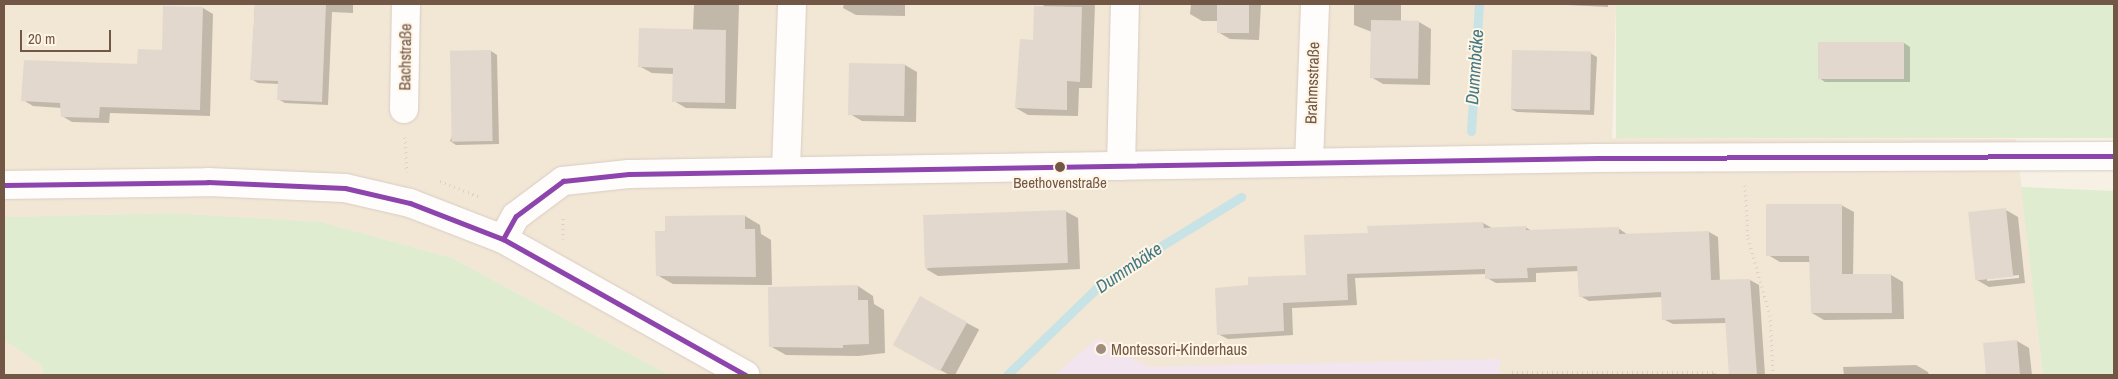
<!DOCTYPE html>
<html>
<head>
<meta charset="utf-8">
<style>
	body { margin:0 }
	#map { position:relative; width:2118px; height:379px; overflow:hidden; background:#f6f0e5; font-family:"Archivo Narrow",sans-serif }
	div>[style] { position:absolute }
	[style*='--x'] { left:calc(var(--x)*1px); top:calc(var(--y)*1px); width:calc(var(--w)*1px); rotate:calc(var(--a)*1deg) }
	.residential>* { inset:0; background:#f2e6d5 }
	.education>* { inset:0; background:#f2e5ef }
	.green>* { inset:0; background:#e0ecd0; transform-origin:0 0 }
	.shadow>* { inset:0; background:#0003; transform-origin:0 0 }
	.stream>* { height:9px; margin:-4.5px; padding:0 4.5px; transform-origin:4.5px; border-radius:4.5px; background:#c8e3e5 }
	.building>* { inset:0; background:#e2d8cd; transform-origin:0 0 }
	.path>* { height:3px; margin-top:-1.5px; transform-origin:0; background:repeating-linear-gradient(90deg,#d9d0cb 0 1px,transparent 0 5px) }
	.roads { filter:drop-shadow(0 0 1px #d7cdc4) drop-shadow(0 0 1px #d7cdc4) }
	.minor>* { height:28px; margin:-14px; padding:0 14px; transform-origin:14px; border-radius:14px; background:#fefdfb }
	.bus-1>* { height:5px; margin:-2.5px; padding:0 2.5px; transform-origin:2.5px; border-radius:2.5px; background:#8e44ad }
	.dots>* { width:14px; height:14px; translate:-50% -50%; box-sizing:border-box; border:2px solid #fff5e5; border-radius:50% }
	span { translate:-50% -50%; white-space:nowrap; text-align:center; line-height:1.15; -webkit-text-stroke:4px #fff5e5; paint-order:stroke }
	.bus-label { font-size:15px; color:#725747 }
	.street-label { font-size:16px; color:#725747 }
	.poi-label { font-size:16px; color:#725747 }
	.left { translate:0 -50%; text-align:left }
	.water-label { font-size:18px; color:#417986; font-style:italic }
	.frame { position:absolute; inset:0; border:5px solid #725747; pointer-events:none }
	.scale { position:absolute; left:20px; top:30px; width:91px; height:22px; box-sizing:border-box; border:2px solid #725747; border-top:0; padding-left:6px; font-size:15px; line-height:18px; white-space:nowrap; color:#725747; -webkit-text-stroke:4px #fff5e5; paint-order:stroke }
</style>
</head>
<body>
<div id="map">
	<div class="residential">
		<i style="clip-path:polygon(4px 4px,1616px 4px,1612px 138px,2016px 139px,2043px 375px,669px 375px,452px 258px,321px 222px,172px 213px,4px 217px)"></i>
		<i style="clip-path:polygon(4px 340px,42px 366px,43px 375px,4px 375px)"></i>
	</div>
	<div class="education">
		<i style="clip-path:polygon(1098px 338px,1148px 367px,1500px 359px,1500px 375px,1054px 375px)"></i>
	</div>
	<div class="green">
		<i style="left:1616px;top:4px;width:498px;height:134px"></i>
		<i style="clip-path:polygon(2021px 187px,2114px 191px,2114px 375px,2043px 375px)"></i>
		<i style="clip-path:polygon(172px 213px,321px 222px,452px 258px,669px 375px,43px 375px,42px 366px,4px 340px,4px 217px)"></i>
	</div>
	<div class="shadow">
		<i style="clip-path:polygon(255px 4px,353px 4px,353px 13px,332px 12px,328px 105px,285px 103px,278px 99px,279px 84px,258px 83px,251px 79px)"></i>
		<i style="clip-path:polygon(694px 4px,739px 4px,736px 109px,686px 108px,674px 101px,674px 74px,652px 73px,639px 66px,693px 30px)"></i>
		<i style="clip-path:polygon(844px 4px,905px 4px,905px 16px,856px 15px,843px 8px)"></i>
		<i style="clip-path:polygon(1044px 4px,1095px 4px,1092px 88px,1079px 88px,1078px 116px,1028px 115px,1016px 108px)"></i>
		<i style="clip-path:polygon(1191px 4px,1261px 4px,1259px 40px,1230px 39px,1218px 32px,1218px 21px,1202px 21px,1190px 14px)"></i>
		<i style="clip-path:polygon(1354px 4px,1401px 4px,1401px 22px,1419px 22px,1431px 29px,1430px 85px,1383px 84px,1371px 77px,1372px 32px,1354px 25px)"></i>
		<i style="clip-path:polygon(1546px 4px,1608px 4px,1608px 7px)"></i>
		<i style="clip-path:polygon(164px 7px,203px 8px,213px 14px,210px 116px,110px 113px,109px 123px,72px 122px,62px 116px,62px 108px,33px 106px,23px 100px,138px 65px,163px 51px)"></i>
		<i style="clip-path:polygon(1904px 43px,1910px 47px,1910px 82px,1825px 82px,1819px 78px)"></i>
		<i style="clip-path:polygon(491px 51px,497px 55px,499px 144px,456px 145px,450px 141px)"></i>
		<i style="clip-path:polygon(1590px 53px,1597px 57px,1594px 115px,1517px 112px,1511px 109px)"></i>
		<i style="clip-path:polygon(905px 65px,917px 72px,916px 122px,862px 121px,850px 114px)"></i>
		<i style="clip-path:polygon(1841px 205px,1854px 212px,1853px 276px,1891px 275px,1903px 282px,1904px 319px,1824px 320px,1812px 313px,1811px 262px,1780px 262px,1768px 255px)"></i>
		<i style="clip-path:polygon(evenodd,2006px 210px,2018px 217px,2025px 283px,1989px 287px,1977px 280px,2006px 210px,2019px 275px,2019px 278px,1987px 281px,1987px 278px,2019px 275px)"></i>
		<i style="clip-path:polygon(1065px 211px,1078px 218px,1080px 269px,938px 276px,926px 269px)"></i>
		<i style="clip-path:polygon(745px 216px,760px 225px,761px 234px,771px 240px,772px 285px,673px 284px,657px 275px,666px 232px)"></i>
		<i style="clip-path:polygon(1483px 223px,1492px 228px,1525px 227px,1532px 231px,1618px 228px,1628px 235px,1709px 232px,1718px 237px,1720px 281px,1750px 280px,1759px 285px,1765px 375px,1730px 375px,1727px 323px,1673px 324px,1663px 319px,1663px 297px,1589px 301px,1580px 296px,1579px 271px,1536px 273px,1536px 282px,1496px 283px,1487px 278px,1486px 274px,1355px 278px,1357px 305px,1292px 308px,1293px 335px,1228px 339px,1218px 334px,1250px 287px,1307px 276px,1369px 235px)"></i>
		<i style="clip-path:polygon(858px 286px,873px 296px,874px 304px,884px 310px,885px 353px,858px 356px,786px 355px,770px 346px)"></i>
		<i style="left:920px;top:298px;width:67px;height:54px;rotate:28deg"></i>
		<i style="clip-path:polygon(2017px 341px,2029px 348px,2032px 375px,1987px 375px,1984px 344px)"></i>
		<i style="clip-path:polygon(1916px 365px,1928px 372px,1929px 375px,1844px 375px,1843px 367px)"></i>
	</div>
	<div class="stream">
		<i style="--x:1471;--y:131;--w:127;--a:-86.4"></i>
		<i style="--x:1007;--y:375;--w:135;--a:-44.1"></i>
		<i style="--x:1104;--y:281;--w:161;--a:-31.5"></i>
	</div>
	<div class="building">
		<i style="clip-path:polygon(255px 4px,326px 4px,322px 102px,277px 100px,278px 81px,250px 80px)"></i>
		<i style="left:1217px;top:4px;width:32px;height:29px"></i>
		<i style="clip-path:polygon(163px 6px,203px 7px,200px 110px,100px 107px,99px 118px,61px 117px,60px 103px,21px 101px,24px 60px,137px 64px,138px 49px,162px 50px)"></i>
		<i style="clip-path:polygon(1034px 6px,1082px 7px,1080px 82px,1067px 81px,1067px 110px,1015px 108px,1020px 39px,1033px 40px)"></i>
		<i style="left:1371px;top:20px;width:48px;height:58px;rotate:1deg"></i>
		<i style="clip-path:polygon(639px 28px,726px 30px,725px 103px,672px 102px,673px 68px,638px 67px)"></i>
		<i style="left:1818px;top:42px;width:86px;height:37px"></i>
		<i style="left:491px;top:50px;width:91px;height:41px;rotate:89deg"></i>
		<i style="left:1512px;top:50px;width:79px;height:59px;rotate:1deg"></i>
		<i style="left:849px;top:63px;width:56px;height:52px;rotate:1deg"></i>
		<i style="clip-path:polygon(1766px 204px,1842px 204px,1842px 274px,1891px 274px,1892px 313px,1811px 313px,1809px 256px,1766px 256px)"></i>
		<i style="left:2006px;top:208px;width:69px;height:38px;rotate:84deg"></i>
		<i style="left:1066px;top:210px;width:53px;height:143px;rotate:88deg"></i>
		<i style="clip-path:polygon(745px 215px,745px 229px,755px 229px,756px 277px,656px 276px,655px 231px,665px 231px,665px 216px)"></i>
		<i style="clip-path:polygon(1483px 222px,1484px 228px,1526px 226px,1526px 230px,1619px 227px,1619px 234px,1709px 231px,1711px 280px,1750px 279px,1757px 375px,1729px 375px,1725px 318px,1662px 320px,1661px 292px,1579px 297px,1577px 266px,1527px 268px,1528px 278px,1485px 279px,1485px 269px,1347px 274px,1348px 300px,1283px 303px,1284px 331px,1217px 335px,1215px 288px,1248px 285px,1248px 277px,1306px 275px,1304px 235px,1368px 233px,1367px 226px)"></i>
		<i style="clip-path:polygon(858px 285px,858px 300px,868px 300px,869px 344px,843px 345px,843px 348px,769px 347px,768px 287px)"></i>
		<i style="left:920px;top:296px;width:54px;height:56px;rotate:29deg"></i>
		<i style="left:2017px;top:340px;width:35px;height:34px;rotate:85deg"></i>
	</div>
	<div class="path">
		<i style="--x:405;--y:137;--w:35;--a:87"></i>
		<i style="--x:440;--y:181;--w:41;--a:21.5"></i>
		<i style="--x:1745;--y:185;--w:53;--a:86.8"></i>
		<i style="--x:1748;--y:238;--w:80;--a:74.1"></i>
		<i style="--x:1770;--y:315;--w:60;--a:87.1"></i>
		<i style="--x:563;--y:239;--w:21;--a:-90"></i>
		<i style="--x:1512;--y:375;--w:3;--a:-90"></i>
		<i style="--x:1512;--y:372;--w:202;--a:0"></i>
		<i style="--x:1714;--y:372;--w:3;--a:90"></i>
	</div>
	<div class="roads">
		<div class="minor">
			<i style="--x:404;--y:109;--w:105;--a:-88.9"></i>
			<i style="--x:1309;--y:162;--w:158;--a:-87.8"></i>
			<i style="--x:1121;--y:166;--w:162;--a:-88.6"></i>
			<i style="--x:786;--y:169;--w:165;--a:-87.9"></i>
			<i style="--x:4;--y:185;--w:204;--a:-0.8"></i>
			<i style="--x:208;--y:182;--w:137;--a:2.5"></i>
			<i style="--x:345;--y:188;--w:67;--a:13"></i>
			<i style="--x:410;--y:203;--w:100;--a:21.2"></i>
			<i style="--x:503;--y:239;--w:278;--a:29.3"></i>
			<i style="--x:503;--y:239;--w:26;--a:-61"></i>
			<i style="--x:516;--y:216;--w:59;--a:-36.7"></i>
			<i style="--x:563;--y:181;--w:66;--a:-6.1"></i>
			<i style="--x:629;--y:174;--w:969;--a:-0.95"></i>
			<i style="--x:1598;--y:158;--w:516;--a:-0.22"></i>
		</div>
	</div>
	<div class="bus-1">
		<i style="--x:4;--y:185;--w:204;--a:-0.8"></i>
		<i style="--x:208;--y:182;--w:137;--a:2.5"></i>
		<i style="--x:345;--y:188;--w:67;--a:13"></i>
		<i style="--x:410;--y:203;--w:100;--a:21.2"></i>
		<i style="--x:503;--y:239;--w:278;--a:29.3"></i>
		<i style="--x:503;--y:239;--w:26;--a:-61"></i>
		<i style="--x:516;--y:216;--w:59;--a:-36.7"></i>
		<i style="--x:563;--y:181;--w:66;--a:-6.1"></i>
		<i style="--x:629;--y:174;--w:969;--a:-0.95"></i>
		<i style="--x:1598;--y:158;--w:516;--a:-0.22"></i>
	</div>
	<div class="dots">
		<i style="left:1060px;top:167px;background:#725747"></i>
		<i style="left:1101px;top:349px;background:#a08d7e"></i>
	</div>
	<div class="bus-label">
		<span style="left:1060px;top:183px">Beethovenstraße</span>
	</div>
	<div class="street-label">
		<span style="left:405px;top:57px;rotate:-89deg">Bachstraße</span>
		<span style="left:1312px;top:83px;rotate:-88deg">Brahmsstraße</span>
	</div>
	<div class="poi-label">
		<span class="left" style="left:1111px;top:349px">Montessori-Kinderhaus</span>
	</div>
	<div class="water-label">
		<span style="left:1475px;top:67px;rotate:-86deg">Dummbäke</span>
		<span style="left:1129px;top:268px;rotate:-34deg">Dummbäke</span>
	</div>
	<div class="frame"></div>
	<div class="scale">20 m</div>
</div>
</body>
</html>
